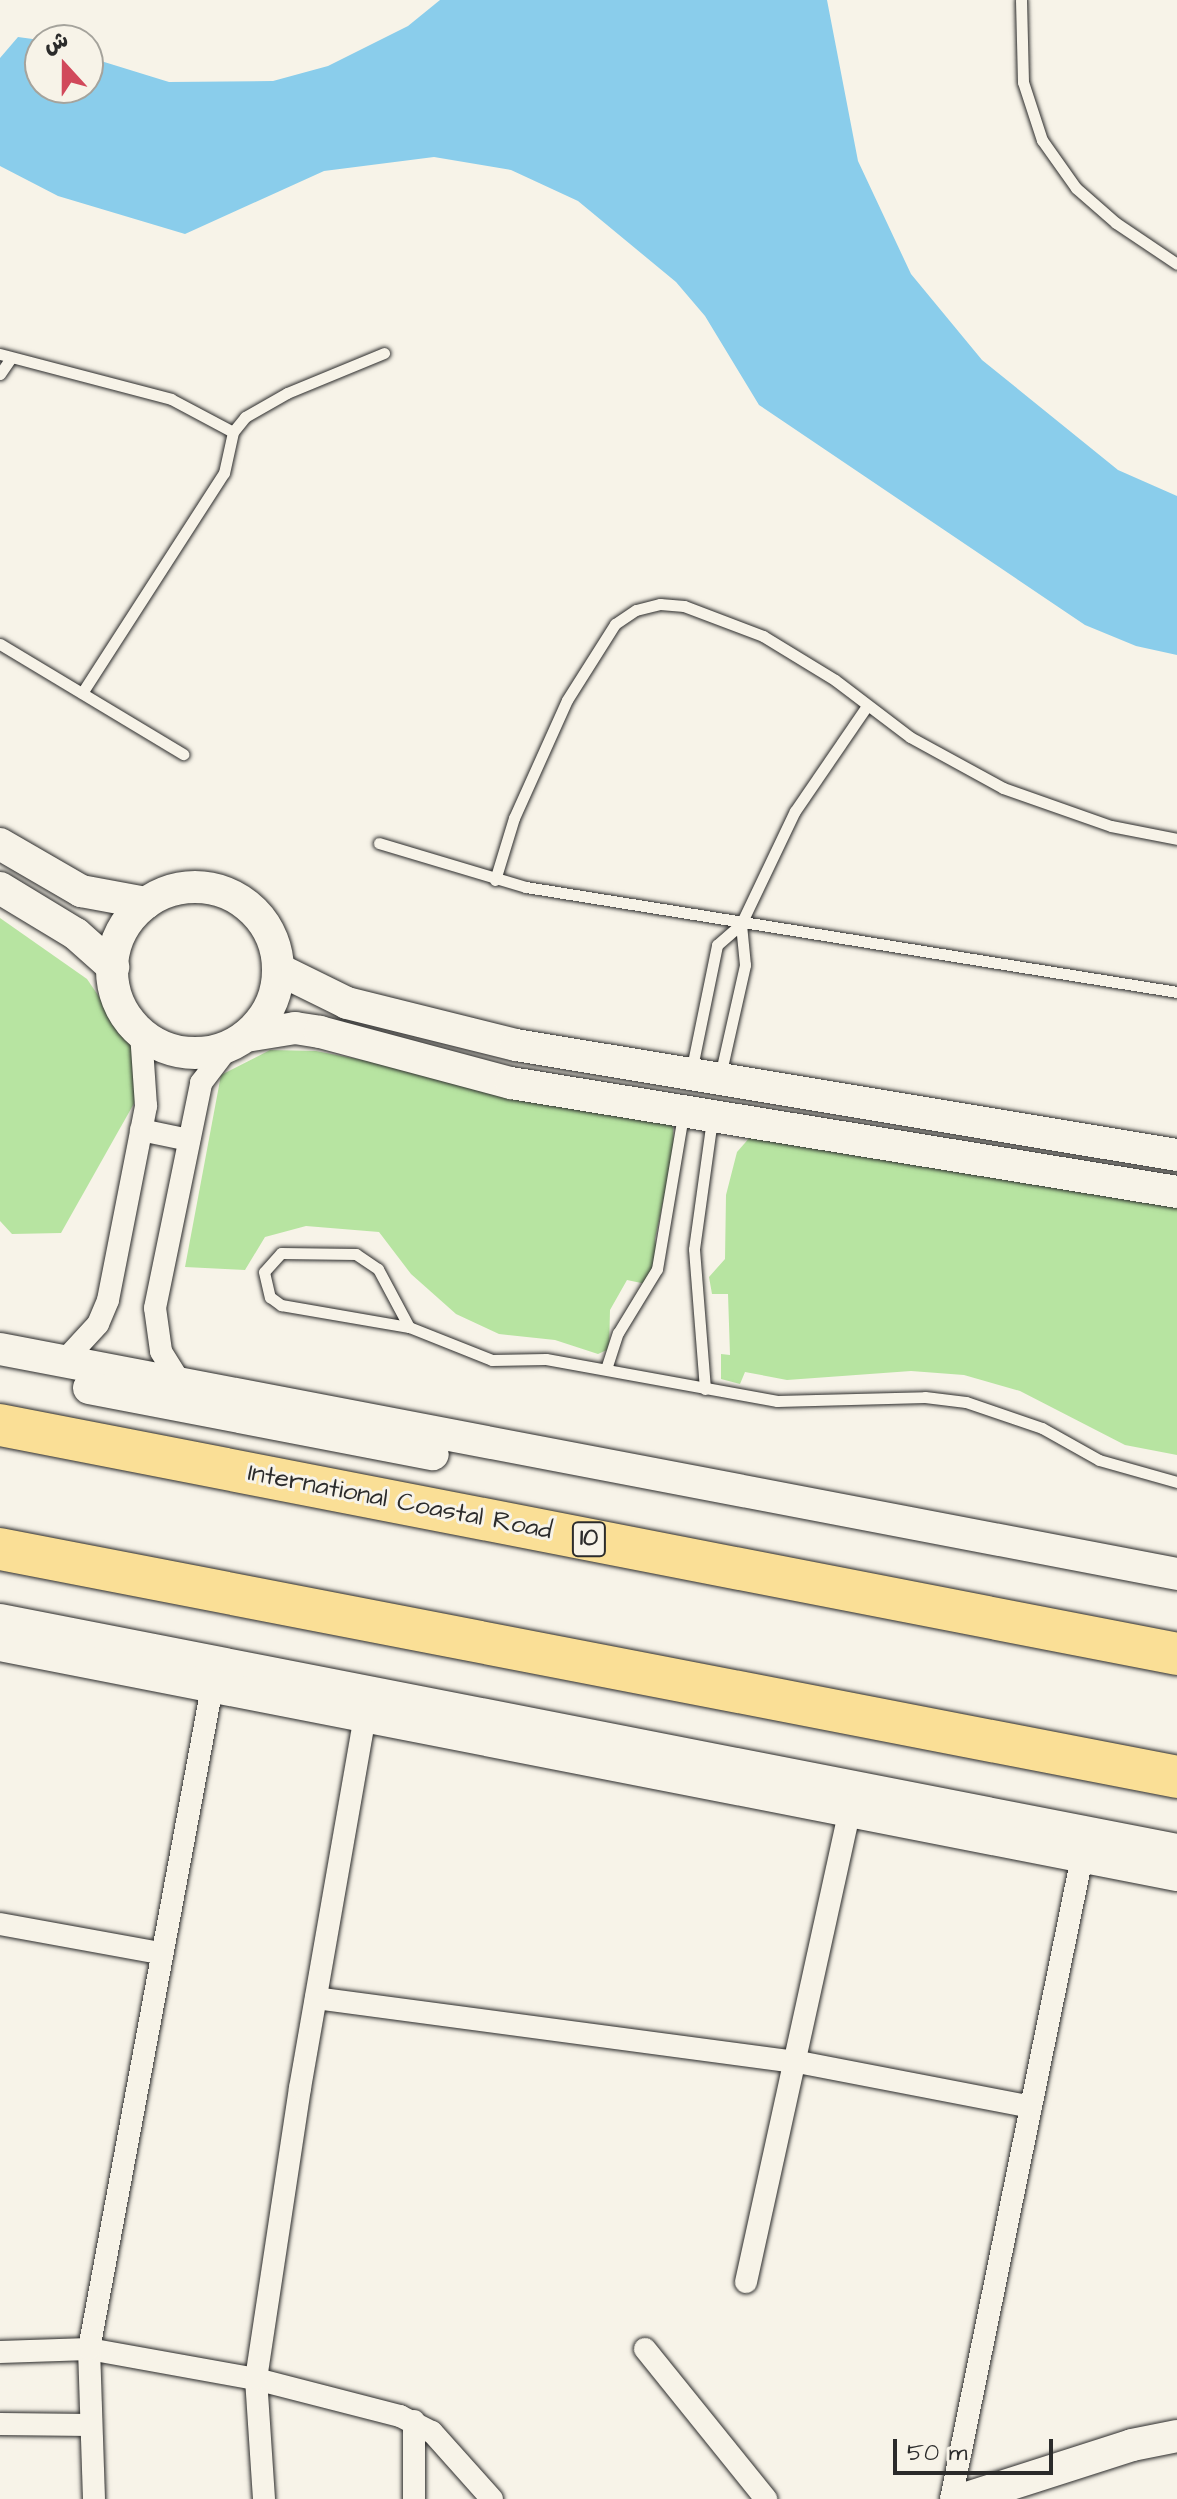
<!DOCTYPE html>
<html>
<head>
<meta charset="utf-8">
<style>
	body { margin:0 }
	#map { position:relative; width:1177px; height:2499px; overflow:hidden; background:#f7f3e8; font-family:"Architects Daughter","Playpen Sans Arabic",sans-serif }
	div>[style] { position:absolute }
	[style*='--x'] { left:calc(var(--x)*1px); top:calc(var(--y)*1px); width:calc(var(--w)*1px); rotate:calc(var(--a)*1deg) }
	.green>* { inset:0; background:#b7e4a1 }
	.water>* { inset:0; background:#8acdeb }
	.roads { filter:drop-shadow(0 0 2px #2b2b2b) drop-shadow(0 0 2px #2b2b2b) }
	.lane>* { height:11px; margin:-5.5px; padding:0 5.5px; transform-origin:5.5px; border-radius:5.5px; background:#f7f3e8 }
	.street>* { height:22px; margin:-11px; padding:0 11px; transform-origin:11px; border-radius:11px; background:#f7f3e8 }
	.secondary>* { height:32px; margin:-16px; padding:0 16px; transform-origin:16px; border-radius:16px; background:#f7f3e8 }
	.secondary>.ring { margin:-16px; padding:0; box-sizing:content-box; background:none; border:32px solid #f7f3e8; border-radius:50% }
	.highway>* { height:42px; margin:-21px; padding:0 21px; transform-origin:21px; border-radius:21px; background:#fadf96 }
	span { translate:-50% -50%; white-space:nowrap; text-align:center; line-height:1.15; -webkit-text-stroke:6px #f7f3e8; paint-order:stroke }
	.shield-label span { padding:2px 6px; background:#f7f3e8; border:2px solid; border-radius:6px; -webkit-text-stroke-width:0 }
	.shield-label { font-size:24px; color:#2b2b2b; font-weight:700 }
	.street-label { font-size:26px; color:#2b2b2b }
	.north { position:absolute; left:24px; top:24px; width:80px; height:80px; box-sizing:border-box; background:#f7f3e8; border:2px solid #a5a39c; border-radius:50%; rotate:339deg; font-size:22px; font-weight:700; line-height:32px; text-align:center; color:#2b2b2b }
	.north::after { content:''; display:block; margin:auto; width:28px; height:36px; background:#d1495b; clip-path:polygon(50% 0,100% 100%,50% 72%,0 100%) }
	.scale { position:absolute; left:893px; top:2439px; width:160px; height:36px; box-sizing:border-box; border:4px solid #2b2b2b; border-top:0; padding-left:10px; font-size:24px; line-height:28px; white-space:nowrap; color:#2b2b2b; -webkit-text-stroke:6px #f7f3e8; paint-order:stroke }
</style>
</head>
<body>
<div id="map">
	<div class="green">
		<i style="clip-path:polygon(0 918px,87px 979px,134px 1048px,141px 1091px,61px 1233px,12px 1234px,0 1221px)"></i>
		<i style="clip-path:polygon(270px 1050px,316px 1051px,653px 1116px,673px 1126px,674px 1151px,655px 1239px,659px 1267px,646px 1284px,627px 1280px,610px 1310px,609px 1349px,598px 1354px,555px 1340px,499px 1334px,456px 1314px,411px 1274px,379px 1232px,306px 1226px,265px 1237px,245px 1270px,185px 1267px,221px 1075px)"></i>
		<i style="clip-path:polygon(751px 1136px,1177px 1207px,1177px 1455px,1125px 1445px,1020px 1391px,964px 1375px,911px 1371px,787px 1380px,745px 1372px,740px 1384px,721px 1379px,721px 1354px,730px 1355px,728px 1294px,712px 1294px,709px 1277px,725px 1259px,726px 1195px,737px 1152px)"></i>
	</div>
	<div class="water">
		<i style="clip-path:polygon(440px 0,827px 0,858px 161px,911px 274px,982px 360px,1118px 470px,1177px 496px,1177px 655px,1136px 646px,1085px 625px,759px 405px,705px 316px,676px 282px,578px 201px,511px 170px,434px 157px,324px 171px,185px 234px,58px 196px,0 166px,0 58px,18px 37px,40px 40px,40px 88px,88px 88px,88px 57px,169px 82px,273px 81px,328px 66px,408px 26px)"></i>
	</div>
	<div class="roads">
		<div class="lane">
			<i style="--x:1021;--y:0;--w:82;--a:88.6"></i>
			<i style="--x:1023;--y:82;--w:61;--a:71.9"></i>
			<i style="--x:1042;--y:140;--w:59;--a:54.7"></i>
			<i style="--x:1076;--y:188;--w:53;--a:41.2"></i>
			<i style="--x:1116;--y:223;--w:73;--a:33.9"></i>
			<i style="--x:0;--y:354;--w:177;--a:14.7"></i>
			<i style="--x:171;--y:399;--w:70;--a:28"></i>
			<i style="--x:0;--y:374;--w:18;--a:-56"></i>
			<i style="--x:0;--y:644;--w:214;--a:31"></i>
			<i style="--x:82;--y:693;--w:262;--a:-57.2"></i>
			<i style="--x:224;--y:473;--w:42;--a:-77.6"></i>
			<i style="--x:233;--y:432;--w:19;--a:-51"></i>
			<i style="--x:245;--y:417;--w:48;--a:-29.7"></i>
			<i style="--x:287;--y:393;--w:105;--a:-22.4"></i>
			<i style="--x:379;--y:843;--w:153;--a:16.7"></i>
			<i style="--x:526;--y:887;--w:659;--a:9.16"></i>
			<i style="--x:495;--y:880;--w:65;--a:-73"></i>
			<i style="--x:514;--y:818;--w:129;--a:-65.8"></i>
			<i style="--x:567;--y:700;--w:90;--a:-57.7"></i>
			<i style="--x:615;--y:624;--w:25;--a:-34"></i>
			<i style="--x:636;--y:610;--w:25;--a:-14"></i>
			<i style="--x:660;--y:604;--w:24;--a:5"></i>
			<i style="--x:684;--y:606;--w:85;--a:20.8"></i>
			<i style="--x:763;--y:636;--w:84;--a:31.4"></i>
			<i style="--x:835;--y:680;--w:94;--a:37.2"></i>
			<i style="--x:910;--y:737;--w:106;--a:28.7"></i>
			<i style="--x:1003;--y:788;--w:114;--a:19.4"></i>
			<i style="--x:1111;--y:826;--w:67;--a:11.1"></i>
			<i style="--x:691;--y:1072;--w:130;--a:-78.4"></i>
			<i style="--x:717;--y:945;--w:32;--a:-41"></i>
			<i style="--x:741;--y:924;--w:125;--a:-64.5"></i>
			<i style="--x:795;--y:811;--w:127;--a:-55.6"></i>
			<i style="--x:720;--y:1076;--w:114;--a:-77.3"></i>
			<i style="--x:745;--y:965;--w:41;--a:-95.6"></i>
			<i style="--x:409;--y:1327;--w:66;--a:-118.1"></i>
			<i style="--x:378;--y:1269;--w:27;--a:-146"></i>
			<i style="--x:356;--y:1254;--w:75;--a:-179.2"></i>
			<i style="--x:281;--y:1253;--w:25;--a:132"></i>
			<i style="--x:264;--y:1272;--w:26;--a:77"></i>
			<i style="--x:270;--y:1297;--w:14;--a:36"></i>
			<i style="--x:281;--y:1305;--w:130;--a:9.8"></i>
			<i style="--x:409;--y:1327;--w:89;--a:21.7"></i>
			<i style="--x:492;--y:1360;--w:54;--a:-1.1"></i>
			<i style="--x:546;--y:1359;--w:235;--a:10.3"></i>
			<i style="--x:777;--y:1401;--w:148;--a:-1.5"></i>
			<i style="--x:925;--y:1397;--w:41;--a:7"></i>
			<i style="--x:966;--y:1402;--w:80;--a:18.9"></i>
			<i style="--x:1042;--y:1428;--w:65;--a:29.3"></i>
			<i style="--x:1099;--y:1460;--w:81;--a:15.8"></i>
			<i style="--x:606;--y:1369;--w:38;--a:-72"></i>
			<i style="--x:618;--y:1333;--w:75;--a:-58.6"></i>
			<i style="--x:657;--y:1269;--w:156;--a:-80.4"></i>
			<i style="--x:705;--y:1389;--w:140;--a:-94.5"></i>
			<i style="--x:694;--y:1249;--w:130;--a:-82.1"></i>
		</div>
		<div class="street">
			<i style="--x:141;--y:1130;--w:49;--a:11.8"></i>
			<i style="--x:64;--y:1361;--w:50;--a:-47.4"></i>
			<i style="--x:98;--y:1324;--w:26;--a:-67"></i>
			<i style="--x:108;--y:1300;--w:198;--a:-78.9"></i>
			<i style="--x:146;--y:1106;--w:74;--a:-93.9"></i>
			<i style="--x:180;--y:1382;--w:36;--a:-122"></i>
			<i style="--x:161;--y:1351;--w:43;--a:-97.9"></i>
			<i style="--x:155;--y:1308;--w:230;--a:-78.4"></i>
			<i style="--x:201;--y:1083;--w:48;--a:-52.7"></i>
			<i style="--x:0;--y:1924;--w:163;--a:10.3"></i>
			<i style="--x:316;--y:1998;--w:486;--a:7.6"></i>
			<i style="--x:798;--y:2062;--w:237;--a:10.9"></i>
			<i style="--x:746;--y:2282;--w:483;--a:-77.6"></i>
			<i style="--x:645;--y:2349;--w:193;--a:51.1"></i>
			<i style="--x:0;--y:2352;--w:89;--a:-1.9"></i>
			<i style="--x:89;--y:2349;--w:170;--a:10.2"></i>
			<i style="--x:256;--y:2379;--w:149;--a:14.4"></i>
			<i style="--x:400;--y:2416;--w:36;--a:27"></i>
			<i style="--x:432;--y:2432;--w:90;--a:48.2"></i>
			<i style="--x:414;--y:2421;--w:78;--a:90"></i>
			<i style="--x:0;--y:2424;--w:90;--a:0.6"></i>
			<i style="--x:94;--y:2499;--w:150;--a:-91.9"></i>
			<i style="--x:89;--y:2349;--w:673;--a:-79.47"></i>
			<i style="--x:264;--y:2499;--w:120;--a:-93.8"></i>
			<i style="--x:256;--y:2379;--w:294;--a:-81.4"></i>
			<i style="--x:300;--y:2088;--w:377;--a:-80.1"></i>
			<i style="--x:951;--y:2499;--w:655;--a:-78.47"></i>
		</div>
		<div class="secondary">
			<i style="--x:0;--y:844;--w:94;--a:30.1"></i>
			<i style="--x:81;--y:891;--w:66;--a:10.5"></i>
			<i class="ring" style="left:112px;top:887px;width:134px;height:134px"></i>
			<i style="--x:0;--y:888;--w:89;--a:31.2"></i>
			<i style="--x:76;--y:934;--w:50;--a:41.7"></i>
			<i style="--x:278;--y:969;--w:77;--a:26.2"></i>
			<i style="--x:347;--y:1003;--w:174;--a:14"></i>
			<i style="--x:516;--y:1045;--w:670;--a:9.45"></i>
			<i style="--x:246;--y:1036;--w:50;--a:-9.3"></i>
			<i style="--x:295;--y:1028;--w:25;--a:9"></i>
			<i style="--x:320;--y:1032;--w:198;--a:15"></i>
			<i style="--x:511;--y:1083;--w:675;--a:9.29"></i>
			<i style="--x:0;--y:1349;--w:1198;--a:10.82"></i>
			<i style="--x:89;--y:1388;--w:350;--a:10.9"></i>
			<i style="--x:0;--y:1620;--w:1199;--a:11.06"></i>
			<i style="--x:0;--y:1645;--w:1199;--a:11.06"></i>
			<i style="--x:964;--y:2499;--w:176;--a:-17.8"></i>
			<i style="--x:1132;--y:2445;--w:46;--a:-11.3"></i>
		</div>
		<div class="highway">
			<i style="--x:0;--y:1425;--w:1199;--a:11.01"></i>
			<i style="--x:0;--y:1549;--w:1199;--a:10.96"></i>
		</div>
	</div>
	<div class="shield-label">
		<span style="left:589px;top:1539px">10</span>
	</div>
	<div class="street-label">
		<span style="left:400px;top:1502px;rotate:11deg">International Coastal Road</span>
	</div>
	<div class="north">ش</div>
	<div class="scale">50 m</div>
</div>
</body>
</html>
